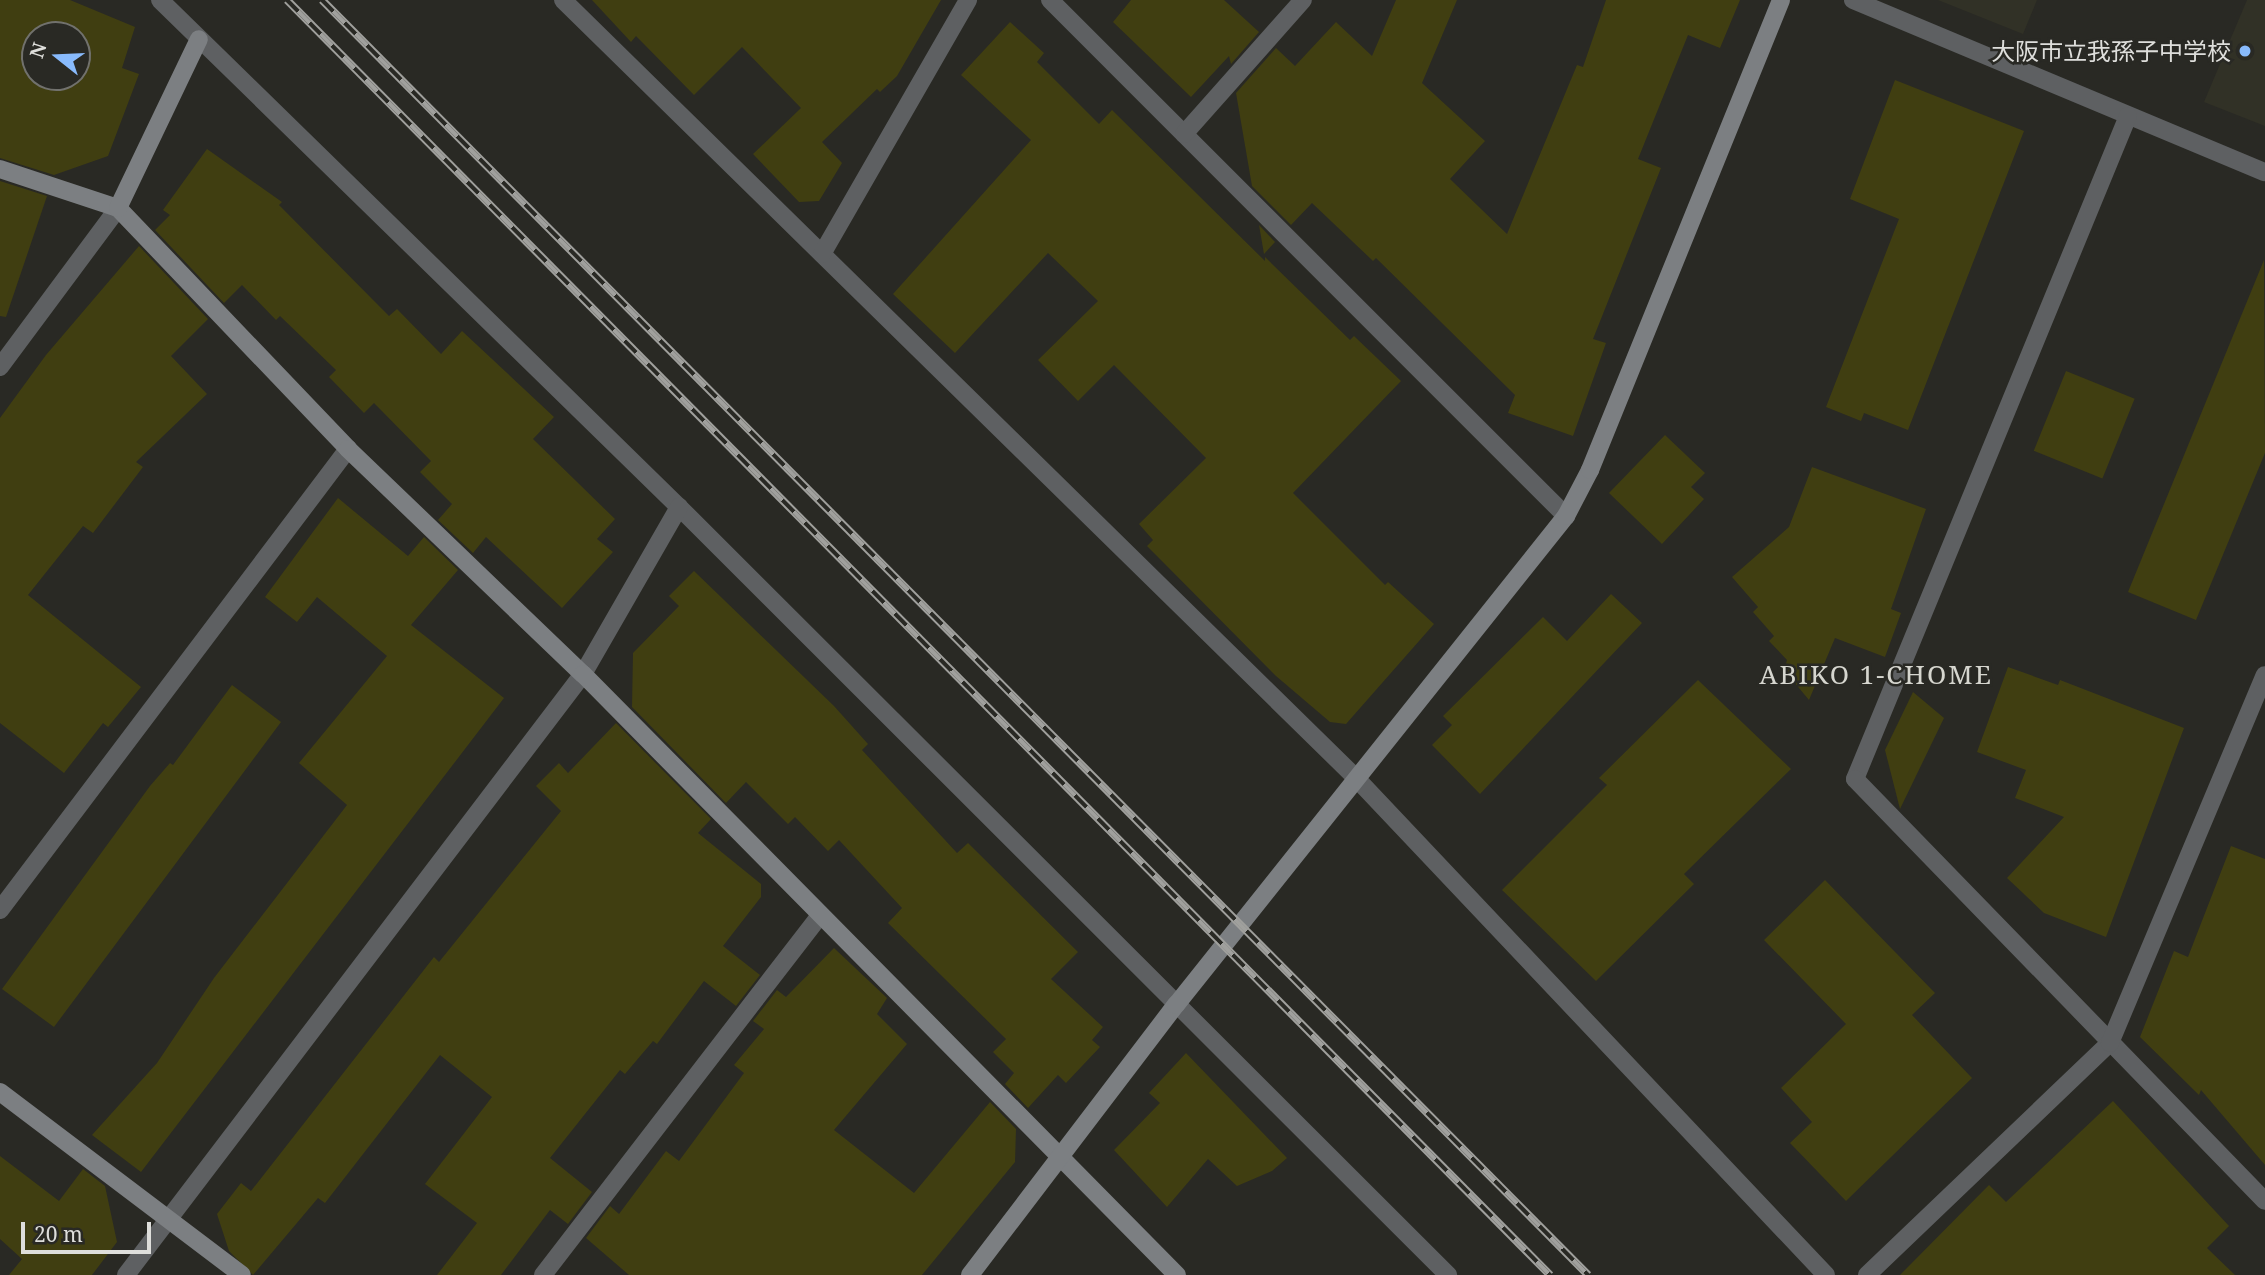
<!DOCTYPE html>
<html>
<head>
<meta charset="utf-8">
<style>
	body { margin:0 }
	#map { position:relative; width:2265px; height:1275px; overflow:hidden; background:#292924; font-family:"Noto Serif","Noto Sans JP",serif }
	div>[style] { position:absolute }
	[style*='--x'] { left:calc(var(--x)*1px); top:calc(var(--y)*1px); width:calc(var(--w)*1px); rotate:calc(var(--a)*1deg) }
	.built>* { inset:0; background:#313126 }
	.building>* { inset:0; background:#403e11; transform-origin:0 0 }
	.street>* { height:18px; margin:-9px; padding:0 9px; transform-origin:9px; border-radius:9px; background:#5e6062 }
	.secondary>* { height:18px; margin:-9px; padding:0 9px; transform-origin:9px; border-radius:9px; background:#7c7f82 }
	.rail>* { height:8px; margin-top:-4px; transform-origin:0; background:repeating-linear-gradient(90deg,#292924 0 16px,#a0a09d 0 32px); box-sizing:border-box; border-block:2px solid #a0a09d }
	.dots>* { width:19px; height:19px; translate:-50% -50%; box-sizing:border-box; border:4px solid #292924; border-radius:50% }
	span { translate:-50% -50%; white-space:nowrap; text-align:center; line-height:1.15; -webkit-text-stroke:5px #292924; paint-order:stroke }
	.poi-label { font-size:24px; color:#dededb }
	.right { translate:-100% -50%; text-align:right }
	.neighbourhood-label { font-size:26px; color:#d6d6cf; letter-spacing:2px }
	.north { position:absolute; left:21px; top:21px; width:70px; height:70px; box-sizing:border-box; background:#292924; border:2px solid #71716d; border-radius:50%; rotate:288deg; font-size:19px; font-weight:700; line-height:28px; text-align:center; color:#dededb }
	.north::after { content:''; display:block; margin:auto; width:24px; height:32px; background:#88bafc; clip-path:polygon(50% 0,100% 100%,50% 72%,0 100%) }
	.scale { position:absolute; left:21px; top:1222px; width:130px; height:32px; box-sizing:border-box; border:4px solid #dededb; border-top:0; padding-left:9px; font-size:21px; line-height:24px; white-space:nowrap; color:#dededb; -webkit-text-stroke:5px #292924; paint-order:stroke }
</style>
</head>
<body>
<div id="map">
	<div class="built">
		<i style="clip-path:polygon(1938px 0,2037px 0,2023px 34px)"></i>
		<i style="clip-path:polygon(2247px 0,2265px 0,2265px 126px,2204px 102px)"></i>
	</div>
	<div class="building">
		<i style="clip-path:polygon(evenodd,0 0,70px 0,135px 27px,122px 68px,139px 74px,108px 156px,54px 175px,0 158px,0 0,35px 35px,77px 35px,77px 77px,35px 77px,35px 35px)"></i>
		<i style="clip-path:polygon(592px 0,941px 0,897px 76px,880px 92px,877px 89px,822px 142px,842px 163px,819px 201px,799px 202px,753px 154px,801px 108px,742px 47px,694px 95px,636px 36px,631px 42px)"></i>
		<i style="clip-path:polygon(1131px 0,1224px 0,1259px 32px,1231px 64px,1229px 56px,1191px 97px,1113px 22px)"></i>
		<i style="clip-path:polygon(1396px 0,1457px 0,1422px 83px,1485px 141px,1450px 179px,1507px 234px,1577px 65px,1583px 67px,1606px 0,1740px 0,1720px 48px,1688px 35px,1638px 159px,1661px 168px,1593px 339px,1606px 343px,1573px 436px,1508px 413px,1515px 395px,1376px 258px,1373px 261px,1312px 203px,1291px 225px,1252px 186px,1236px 93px,1276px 48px,1295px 66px,1336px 22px,1372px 56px)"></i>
		<i style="clip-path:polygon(1010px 22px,1044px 53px,1037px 62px,1099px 124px,1112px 110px,1265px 261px,1265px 257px,1350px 340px,1354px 336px,1401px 381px,1293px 493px,1385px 585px,1388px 582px,1434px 624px,1346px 724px,1330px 722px,1276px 676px,1147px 546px,1153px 540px,1139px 524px,1206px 458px,1114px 365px,1078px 401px,1038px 360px,1098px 301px,1048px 253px,955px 353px,893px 294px,1031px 140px,961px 75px)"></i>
		<i style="clip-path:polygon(1895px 80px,2024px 131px,1908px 430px,1864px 413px,1861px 421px,1826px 407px,1899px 219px,1850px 199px)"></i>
		<i style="clip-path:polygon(207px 149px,282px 202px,279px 205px,389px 316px,397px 309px,441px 354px,462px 331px,554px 417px,533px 439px,615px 519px,597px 539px,613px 552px,562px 608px,486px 537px,473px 553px,438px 520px,452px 504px,420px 472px,431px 461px,374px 403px,364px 413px,329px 377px,336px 370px,280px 316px,276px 320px,242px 285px,224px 303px,155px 230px,170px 215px,163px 210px)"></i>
		<i style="clip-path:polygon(0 181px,47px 196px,6px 317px,0 316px)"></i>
		<i style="clip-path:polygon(1259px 225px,1275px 242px,1264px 254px)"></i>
		<i style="clip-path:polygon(139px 246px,208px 319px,171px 356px,207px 394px,136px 462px,143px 467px,93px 533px,83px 526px,28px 595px,141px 687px,108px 727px,103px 723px,64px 773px,0 723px,0 418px,46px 355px)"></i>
		<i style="clip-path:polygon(2264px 260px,2265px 453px,2196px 620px,2128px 592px)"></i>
		<i style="left:2066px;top:371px;width:74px;height:86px;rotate:22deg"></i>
		<i style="clip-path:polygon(1665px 435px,1705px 473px,1691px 487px,1704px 499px,1662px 544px,1609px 493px)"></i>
		<i style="clip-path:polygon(1812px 467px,1926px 509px,1891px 609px,1901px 613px,1885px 657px,1835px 638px,1809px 700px,1784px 670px,1787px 660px,1769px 641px,1774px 636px,1753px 612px,1758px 607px,1732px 577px,1789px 527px)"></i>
		<i style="clip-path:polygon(338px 498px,408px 556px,424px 537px,458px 570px,411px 625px,504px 698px,141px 1172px,92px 1135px,157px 1063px,214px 978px,347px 805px,299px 763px,387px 656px,317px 597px,297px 622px,265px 597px)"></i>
		<i style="clip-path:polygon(694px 571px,834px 706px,868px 744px,862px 750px,957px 853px,968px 843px,1078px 952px,1051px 979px,1103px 1027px,1092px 1040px,1100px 1047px,1066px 1083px,1058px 1075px,1028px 1108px,1005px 1084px,1014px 1073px,993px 1052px,1006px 1039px,888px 923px,902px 908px,839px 840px,828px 851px,795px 817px,788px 824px,746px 782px,726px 803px,632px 707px,633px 653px,679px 606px,669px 596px)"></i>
		<i style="clip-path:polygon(1611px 594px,1642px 623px,1480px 794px,1432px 745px,1452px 725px,1443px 716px,1543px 617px,1567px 641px)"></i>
		<i style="clip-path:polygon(2008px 667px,2058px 685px,2060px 680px,2184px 728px,2106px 937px,2044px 913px,2007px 878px,2064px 817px,2015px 798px,2026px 770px,1977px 752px)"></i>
		<i style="clip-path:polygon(1698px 680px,1791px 769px,1684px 874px,1694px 884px,1596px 981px,1502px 890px,1607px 785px,1599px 778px)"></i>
		<i style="clip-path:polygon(232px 685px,281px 722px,54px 1027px,2px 989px,150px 786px,170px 763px,173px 765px)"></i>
		<i style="clip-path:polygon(1913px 692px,1944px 718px,1900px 809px,1885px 750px)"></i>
		<i style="clip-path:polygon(616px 723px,711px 819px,698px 833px,761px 884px,761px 897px,723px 946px,760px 975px,736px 1006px,704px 981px,657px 1044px,653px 1041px,625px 1074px,620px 1070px,550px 1158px,592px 1192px,568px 1224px,550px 1210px,501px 1275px,437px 1275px,477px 1223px,425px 1184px,492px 1097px,440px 1055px,325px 1203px,318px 1198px,253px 1275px,229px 1251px,217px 1214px,241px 1183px,251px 1191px,434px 957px,439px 962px,561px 811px,536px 786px,559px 763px,568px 773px)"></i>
		<i style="clip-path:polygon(2231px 846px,2265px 859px,2265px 1165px,2201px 1090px,2199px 1095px,2140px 1037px,2174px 951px,2188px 957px)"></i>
		<i style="clip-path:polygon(1825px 880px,1935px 993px,1912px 1015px,1972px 1078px,1846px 1201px,1790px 1143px,1812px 1122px,1781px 1088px,1846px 1024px,1764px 940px)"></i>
		<i style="clip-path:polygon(834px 948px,887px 998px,877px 1014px,907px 1044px,834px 1130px,914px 1193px,990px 1102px,1016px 1129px,1015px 1162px,922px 1275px,629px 1275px,586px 1238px,610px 1206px,619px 1214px,666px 1151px,679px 1161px,744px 1073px,734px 1065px,764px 1029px,753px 1021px,777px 990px,786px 997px)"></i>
		<i style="clip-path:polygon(1186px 1053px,1287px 1158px,1272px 1171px,1237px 1186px,1208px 1159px,1167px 1207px,1114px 1150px,1160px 1103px,1149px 1093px)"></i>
		<i style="clip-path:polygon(2113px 1101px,2229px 1226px,2207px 1248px,2235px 1275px,1900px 1275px,1989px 1185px,2006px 1202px)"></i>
		<i style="clip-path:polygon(0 1156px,59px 1201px,83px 1169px,105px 1186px,117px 1242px,92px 1275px,9px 1275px,22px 1259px,0 1239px)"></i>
	</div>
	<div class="street">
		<i style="--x:160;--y:0;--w:726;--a:44.33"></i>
		<i style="--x:679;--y:507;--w:1087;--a:44.96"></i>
		<i style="--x:563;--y:0;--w:1111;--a:44.45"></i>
		<i style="--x:1356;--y:778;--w:684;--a:46.6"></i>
		<i style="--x:1050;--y:0;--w:730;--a:45"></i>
		<i style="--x:1853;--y:0;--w:446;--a:22.7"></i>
		<i style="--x:2128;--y:116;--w:717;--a:112.38"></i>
		<i style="--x:1855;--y:779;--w:588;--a:45.83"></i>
		<i style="--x:1184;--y:134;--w:179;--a:-48.4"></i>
		<i style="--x:822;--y:254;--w:293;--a:-60.1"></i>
		<i style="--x:0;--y:367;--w:198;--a:-53.4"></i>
		<i style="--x:0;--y:910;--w:578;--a:-52.95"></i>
		<i style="--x:126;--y:1275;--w:755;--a:-52.75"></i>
		<i style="--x:583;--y:674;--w:193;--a:-60.1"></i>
		<i style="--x:543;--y:1275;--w:452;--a:-52.4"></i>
		<i style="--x:1867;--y:1275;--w:336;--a:-43.7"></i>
		<i style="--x:2110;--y:1043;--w:399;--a:-67.2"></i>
	</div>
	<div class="secondary">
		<i style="--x:0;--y:169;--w:124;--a:18.3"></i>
		<i style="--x:118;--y:208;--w:333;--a:46.3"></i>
		<i style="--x:348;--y:449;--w:325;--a:43.8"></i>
		<i style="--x:583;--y:674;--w:845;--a:45.34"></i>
		<i style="--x:118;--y:208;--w:187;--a:-64.4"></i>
		<i style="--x:0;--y:1092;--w:303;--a:37.1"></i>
		<i style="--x:970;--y:1275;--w:340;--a:-52.7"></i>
		<i style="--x:1176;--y:1005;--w:625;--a:-51.43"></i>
		<i style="--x:1566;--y:516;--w:52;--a:-62.4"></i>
		<i style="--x:1590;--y:470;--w:507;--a:-67.88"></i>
	</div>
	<div class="rail">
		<i style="--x:287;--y:0;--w:1795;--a:45.27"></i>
		<i style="--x:322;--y:0;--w:1797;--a:45.2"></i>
	</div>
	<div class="dots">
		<i style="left:2245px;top:51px;background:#88bafc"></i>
	</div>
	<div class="poi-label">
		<span class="right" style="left:2231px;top:51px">大阪市立我孫子中学校</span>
	</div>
	<div class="neighbourhood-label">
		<span style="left:1876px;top:675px">ABIKO 1-CHOME</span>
	</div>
	<div class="north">N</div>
	<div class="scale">20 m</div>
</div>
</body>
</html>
